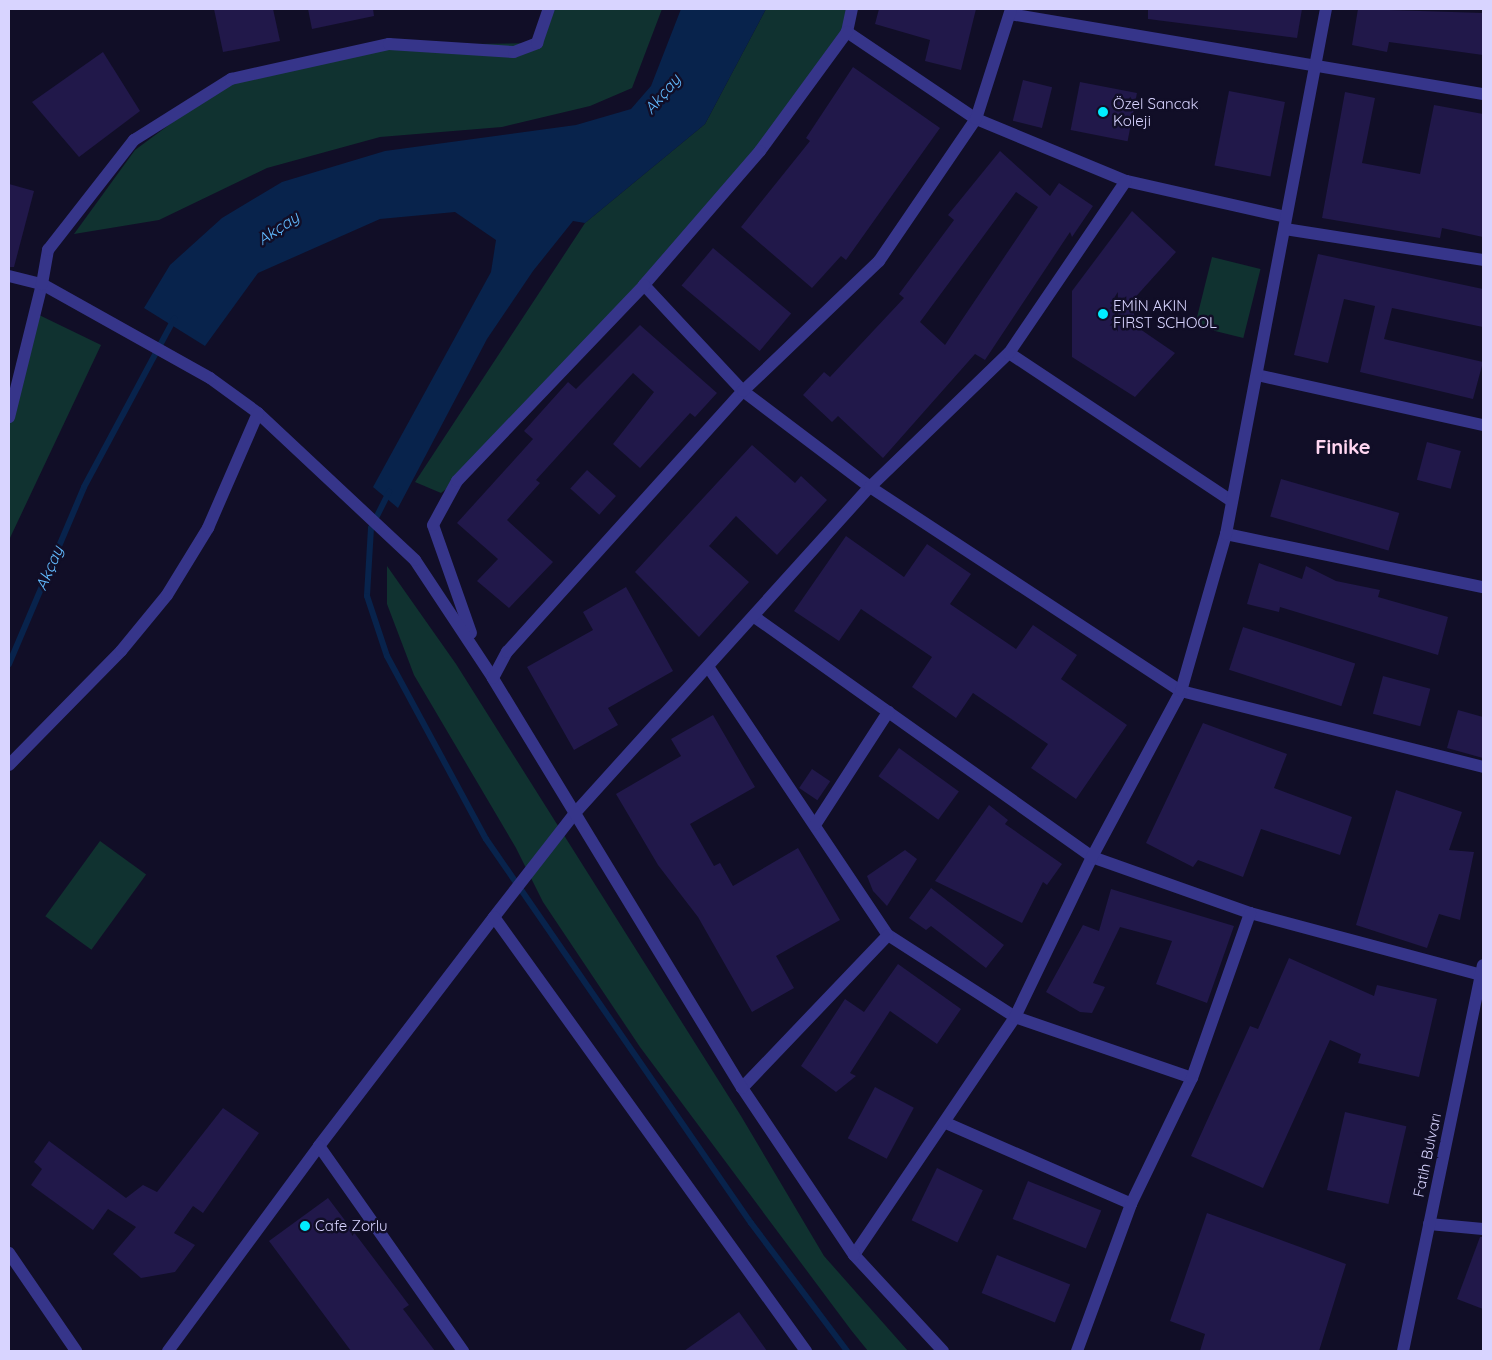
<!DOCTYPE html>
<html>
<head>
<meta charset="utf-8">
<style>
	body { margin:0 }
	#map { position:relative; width:1492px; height:1360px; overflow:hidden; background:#110e27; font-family:Quicksand,sans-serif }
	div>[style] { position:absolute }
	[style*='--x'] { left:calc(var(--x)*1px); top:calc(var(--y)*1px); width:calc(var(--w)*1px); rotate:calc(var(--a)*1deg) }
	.green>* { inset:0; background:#103230; transform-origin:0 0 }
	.water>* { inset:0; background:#08234c }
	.stream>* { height:6px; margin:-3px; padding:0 3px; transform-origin:3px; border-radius:3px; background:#08234c }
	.building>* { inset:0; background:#21184a; transform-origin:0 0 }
	.minor>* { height:12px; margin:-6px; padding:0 6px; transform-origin:6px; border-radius:6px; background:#36358a }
	.dots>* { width:14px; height:14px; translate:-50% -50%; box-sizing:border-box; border:2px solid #110e27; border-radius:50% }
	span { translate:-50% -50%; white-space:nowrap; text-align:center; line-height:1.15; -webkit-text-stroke:5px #110e27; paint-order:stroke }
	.poi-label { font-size:15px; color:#d8d4ff }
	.left { translate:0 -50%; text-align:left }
	.street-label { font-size:15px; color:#d8d4ff }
	.water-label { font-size:16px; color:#62bbff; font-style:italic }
	.district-label { font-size:20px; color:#ffd6f1; font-weight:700 }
	.frame { position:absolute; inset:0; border:10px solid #d8d4ff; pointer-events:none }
</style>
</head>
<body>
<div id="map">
	<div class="green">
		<i style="clip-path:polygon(549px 9px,662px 9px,632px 88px,590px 106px,502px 127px,380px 137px,267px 168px,159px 220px,74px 234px,135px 150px,231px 79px,398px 45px,536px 43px)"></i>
		<i style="clip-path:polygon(766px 9px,852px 9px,847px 32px,760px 151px,457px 481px,441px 493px,415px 482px,585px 223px,705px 124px)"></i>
		<i style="left:1212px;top:257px;width:50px;height:71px;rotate:14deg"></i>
		<i style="clip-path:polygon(35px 313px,101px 345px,9px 540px,9px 417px)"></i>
		<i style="clip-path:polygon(387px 566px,456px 664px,741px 1116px,824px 1256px,908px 1351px,868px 1351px,851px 1330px,640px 1047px,543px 902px,516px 848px,414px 675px,387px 604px)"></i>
		<i style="left:100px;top:841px;width:57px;height:93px;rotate:36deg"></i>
	</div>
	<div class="water">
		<i style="clip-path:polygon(681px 9px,766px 9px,705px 124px,585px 223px,573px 221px,533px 271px,487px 339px,398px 508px,373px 487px,491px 272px,496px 240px,455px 212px,380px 219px,258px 273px,205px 346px,144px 308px,170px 265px,222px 218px,282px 182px,385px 151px,576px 125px,631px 109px,651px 86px)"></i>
	</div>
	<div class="stream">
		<i style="--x:389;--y:492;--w:40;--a:116.6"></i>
		<i style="--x:371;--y:528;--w:68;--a:93.4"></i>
		<i style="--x:367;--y:596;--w:63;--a:71.6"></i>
		<i style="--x:387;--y:656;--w:208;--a:61.6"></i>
		<i style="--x:486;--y:839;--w:467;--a:55.4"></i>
		<i style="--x:751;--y:1223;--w:160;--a:53.1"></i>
		<i style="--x:9;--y:664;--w:192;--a:-67"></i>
		<i style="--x:84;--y:487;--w:191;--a:-61.8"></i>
	</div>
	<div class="building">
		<i style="clip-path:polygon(214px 9px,273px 9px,280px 41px,223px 52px)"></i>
		<i style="clip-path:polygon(308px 9px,373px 9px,374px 16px,312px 29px)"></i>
		<i style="clip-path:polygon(879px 9px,976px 9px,961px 70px,925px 61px,930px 40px,875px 24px)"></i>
		<i style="clip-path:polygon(1148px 9px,1302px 9px,1297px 38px,1148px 19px)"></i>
		<i style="clip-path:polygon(1358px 9px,1483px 13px,1483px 55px,1389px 42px,1387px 52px,1352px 45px)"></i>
		<i style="clip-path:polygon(103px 52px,140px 111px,79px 157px,32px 102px)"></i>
		<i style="clip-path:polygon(853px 67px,940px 128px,846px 260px,841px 256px,812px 288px,741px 227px,810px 141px,806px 138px)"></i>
		<i style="left:1023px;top:80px;width:30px;height:42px;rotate:14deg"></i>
		<i style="left:1080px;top:82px;width:58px;height:49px;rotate:11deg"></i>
		<i style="left:1229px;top:91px;width:57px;height:76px;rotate:11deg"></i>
		<i style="clip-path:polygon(1345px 92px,1375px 98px,1362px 163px,1420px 174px,1434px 105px,1483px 114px,1483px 237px,1442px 228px,1440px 238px,1322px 218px)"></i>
		<i style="clip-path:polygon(evenodd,1000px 151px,1050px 196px,1059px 183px,1093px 206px,1072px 237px,1070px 232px,985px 360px,975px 354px,883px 458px,838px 416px,832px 422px,803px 395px,824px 372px,830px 377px,904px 298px,899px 294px,954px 220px,948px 215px,1000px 151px,1016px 192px,1038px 207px,945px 345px,920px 322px,1016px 192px)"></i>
		<i style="clip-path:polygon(9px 184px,34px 191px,14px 267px,9px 267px)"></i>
		<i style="clip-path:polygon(1132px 211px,1176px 252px,1131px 302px,1137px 327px,1175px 353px,1135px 397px,1072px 357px,1072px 291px)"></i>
		<i style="left:713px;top:248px;width:102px;height:49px;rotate:40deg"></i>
		<i style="clip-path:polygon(1318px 254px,1483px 289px,1483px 327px,1392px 308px,1384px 339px,1483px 362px,1473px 399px,1360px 372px,1375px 306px,1344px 299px,1328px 363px,1294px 355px)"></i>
		<i style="clip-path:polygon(640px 325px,717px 393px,695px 417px,690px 413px,640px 468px,613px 444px,654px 392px,633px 373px,536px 480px,540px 483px,507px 520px,553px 562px,509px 608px,477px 581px,498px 559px,457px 523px,533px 439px,524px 431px,568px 382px,576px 389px)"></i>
		<i style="left:1427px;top:442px;width:35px;height:39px;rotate:15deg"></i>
		<i style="clip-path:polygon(752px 445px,795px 483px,801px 476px,827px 500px,777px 555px,736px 516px,709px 546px,749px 582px,699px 637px,635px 572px)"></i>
		<i style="left:587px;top:470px;width:39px;height:25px;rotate:42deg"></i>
		<i style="left:1281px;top:479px;width:123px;height:39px;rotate:16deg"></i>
		<i style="clip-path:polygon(846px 536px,904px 577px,927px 544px,971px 574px,950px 604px,1016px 649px,1033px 625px,1077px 655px,1061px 679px,1127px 725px,1076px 799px,1031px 768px,1048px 744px,973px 693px,956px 718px,912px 687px,932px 657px,861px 609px,839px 641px,794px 611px)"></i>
		<i style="clip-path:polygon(1259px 563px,1302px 579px,1306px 566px,1336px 581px,1380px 590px,1378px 597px,1448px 617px,1438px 655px,1280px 607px,1279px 612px,1247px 604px)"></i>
		<i style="clip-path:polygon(626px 587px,673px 671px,608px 708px,618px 725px,574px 750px,527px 667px,593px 630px,583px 612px)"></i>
		<i style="left:1243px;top:627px;width:118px;height:45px;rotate:18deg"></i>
		<i style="left:1383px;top:676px;width:49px;height:39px;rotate:15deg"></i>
		<i style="clip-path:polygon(1458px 710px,1483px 717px,1483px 758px,1447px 748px)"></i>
		<i style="clip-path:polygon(713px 715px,755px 787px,690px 824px,714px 866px,720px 863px,733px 886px,798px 848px,840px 920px,776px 956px,794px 988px,752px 1012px,698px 917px,658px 865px,616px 794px,681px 756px,671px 739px)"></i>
		<i style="clip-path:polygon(1203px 723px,1287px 754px,1274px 788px,1352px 817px,1340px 855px,1261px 829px,1243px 877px,1198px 860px,1193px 867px,1146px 843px)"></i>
		<i style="left:899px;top:748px;width:74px;height:35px;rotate:36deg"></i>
		<i style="left:812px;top:769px;width:22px;height:23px;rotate:34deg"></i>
		<i style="clip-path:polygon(1396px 790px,1462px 812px,1449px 850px,1474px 852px,1460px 920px,1439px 914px,1427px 948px,1356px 925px)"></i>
		<i style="clip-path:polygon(989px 805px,1008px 820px,1005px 824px,1062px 864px,1047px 885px,1043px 882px,1022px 923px,935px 881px)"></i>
		<i style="clip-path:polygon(905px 850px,917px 859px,887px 906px,873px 891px,867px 876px)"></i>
		<i style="clip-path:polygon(931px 888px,1004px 945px,986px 968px,931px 926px,926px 930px,909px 918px)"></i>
		<i style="clip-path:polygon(1111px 889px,1234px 926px,1207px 1003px,1156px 984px,1172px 941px,1120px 927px,1093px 983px,1105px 987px,1092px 1013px,1080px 1012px,1046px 992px,1083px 925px,1099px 931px)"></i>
		<i style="clip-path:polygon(1289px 958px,1374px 996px,1377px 985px,1437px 999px,1419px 1077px,1358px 1063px,1361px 1054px,1330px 1040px,1263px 1188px,1191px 1156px,1250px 1026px,1258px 1029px)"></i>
		<i style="clip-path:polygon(898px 964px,961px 1009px,937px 1044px,890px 1011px,850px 1073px,856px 1076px,836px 1092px,801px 1066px,845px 999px,864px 1012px)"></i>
		<i style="left:875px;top:1087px;width:44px;height:58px;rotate:28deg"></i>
		<i style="clip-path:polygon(223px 1108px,259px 1133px,203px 1213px,193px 1206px,174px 1233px,195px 1245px,175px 1272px,141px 1278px,113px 1254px,136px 1227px,108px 1209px,93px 1230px,31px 1185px,42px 1169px,34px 1162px,49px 1141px,126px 1198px,143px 1185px,157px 1192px)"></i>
		<i style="left:1345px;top:1112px;width:63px;height:80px;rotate:13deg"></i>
		<i style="left:937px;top:1168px;width:51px;height:58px;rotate:26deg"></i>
		<i style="left:1028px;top:1181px;width:79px;height:41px;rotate:22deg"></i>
		<i style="clip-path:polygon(328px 1198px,409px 1305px,403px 1309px,435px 1351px,351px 1351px,269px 1241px)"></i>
		<i style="clip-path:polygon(1207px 1213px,1346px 1264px,1319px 1351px,1200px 1351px,1205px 1334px,1170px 1321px)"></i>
		<i style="clip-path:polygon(1480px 1237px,1483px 1237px,1483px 1309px,1457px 1299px)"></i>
		<i style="left:997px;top:1255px;width:79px;height:41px;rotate:22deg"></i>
		<i style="clip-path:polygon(739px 1312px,767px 1351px,684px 1351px)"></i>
	</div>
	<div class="minor">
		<i style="--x:1010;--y:14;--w:480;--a:9.6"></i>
		<i style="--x:847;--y:32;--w:24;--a:-78"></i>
		<i style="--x:1286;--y:217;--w:164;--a:-167.3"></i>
		<i style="--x:1126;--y:181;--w:162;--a:-157.5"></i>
		<i style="--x:976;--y:119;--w:156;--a:-146"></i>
		<i style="--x:847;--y:32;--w:147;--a:126.2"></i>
		<i style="--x:760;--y:151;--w:177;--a:130.9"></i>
		<i style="--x:644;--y:285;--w:145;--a:47"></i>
		<i style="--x:743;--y:391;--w:159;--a:37.1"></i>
		<i style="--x:870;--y:487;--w:372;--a:33.3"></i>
		<i style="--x:1181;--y:691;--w:311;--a:14.1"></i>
		<i style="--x:1285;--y:229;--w:200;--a:8.9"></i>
		<i style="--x:9;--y:276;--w:34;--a:14"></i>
		<i style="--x:42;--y:284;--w:137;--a:103.9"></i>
		<i style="--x:1009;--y:353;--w:265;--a:33.6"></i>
		<i style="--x:1257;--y:375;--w:231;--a:12.5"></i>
		<i style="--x:1226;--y:534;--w:262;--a:11.7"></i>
		<i style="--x:756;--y:618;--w:412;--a:35.4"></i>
		<i style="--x:1092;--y:857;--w:168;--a:19.5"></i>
		<i style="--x:1250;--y:913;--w:239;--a:15"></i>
		<i style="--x:471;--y:633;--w:114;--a:-109.4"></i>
		<i style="--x:433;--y:525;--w:50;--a:-61.4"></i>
		<i style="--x:457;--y:481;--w:271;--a:-46.3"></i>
		<i style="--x:709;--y:668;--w:321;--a:56.2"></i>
		<i style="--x:888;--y:935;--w:151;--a:32.8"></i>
		<i style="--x:1015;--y:1017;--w:187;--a:19"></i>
		<i style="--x:493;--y:678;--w:141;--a:-123.5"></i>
		<i style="--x:415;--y:560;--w:215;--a:-136.9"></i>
		<i style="--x:258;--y:413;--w:59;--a:-143.9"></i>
		<i style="--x:210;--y:378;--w:193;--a:-150.8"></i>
		<i style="--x:42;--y:284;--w:35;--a:-80"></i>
		<i style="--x:48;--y:250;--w:140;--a:-52"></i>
		<i style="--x:134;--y:140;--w:115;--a:-32.2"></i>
		<i style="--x:231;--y:79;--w:162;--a:-12.5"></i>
		<i style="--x:389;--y:44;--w:125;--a:3.7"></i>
		<i style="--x:514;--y:52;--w:25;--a:-21"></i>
		<i style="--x:537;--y:43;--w:36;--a:-71"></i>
		<i style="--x:9;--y:765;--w:160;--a:-45.5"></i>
		<i style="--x:121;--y:651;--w:72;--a:-50.6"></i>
		<i style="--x:167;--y:595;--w:79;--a:-58.5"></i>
		<i style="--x:208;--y:528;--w:125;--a:-66.5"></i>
		<i style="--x:815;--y:825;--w:135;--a:-57.1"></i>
		<i style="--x:494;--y:917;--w:132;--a:-52.1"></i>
		<i style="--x:575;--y:813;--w:440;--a:-47.9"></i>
		<i style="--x:870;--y:487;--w:193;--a:-44"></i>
		<i style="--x:1009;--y:353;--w:208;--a:-55.8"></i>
		<i style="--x:742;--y:1088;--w:211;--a:-46.3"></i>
		<i style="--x:946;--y:1123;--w:202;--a:23.6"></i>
		<i style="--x:319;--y:1146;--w:288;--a:-52.6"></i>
		<i style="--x:494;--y:917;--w:535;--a:54.29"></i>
		<i style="--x:1429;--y:1224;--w:54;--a:5.3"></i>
		<i style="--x:9;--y:1253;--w:119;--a:55.6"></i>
		<i style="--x:854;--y:1255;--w:287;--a:-55.9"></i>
		<i style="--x:1015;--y:1017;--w:178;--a:-64.3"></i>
		<i style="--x:1092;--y:857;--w:188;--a:-61.8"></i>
		<i style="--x:1181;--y:691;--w:163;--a:-74"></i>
		<i style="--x:1226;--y:534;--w:534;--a:-79.22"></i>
		<i style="--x:168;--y:1351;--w:255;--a:-53.6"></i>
		<i style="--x:319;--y:1146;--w:251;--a:54.9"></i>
		<i style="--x:943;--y:1351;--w:131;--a:-132.8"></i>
		<i style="--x:854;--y:1255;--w:201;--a:-123.8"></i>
		<i style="--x:742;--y:1088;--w:480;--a:-121.3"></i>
		<i style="--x:493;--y:678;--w:30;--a:-62"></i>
		<i style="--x:507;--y:652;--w:352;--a:-47.9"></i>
		<i style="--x:743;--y:391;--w:188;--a:-43.7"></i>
		<i style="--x:879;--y:261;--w:172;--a:-55.7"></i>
		<i style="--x:976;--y:119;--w:115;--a:-72.3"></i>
		<i style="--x:1077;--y:1351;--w:157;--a:-69.8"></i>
		<i style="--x:1131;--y:1204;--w:140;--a:-64.2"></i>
		<i style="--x:1192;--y:1078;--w:175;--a:-70.6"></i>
		<i style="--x:1403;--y:1351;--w:394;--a:-78.3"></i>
	</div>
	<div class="dots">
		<i style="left:1103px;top:112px;background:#00edff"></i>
		<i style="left:1103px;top:314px;background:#00edff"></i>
		<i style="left:305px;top:1226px;background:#00edff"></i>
	</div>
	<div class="poi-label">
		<span class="left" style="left:1113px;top:112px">Özel Sancak<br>Koleji</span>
		<span class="left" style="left:1113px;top:314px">EMİN AKIN<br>FIRST SCHOOL</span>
		<span class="left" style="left:315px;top:1226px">Cafe Zorlu</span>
	</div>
	<div class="street-label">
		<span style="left:1427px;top:1155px;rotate:-78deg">Fatih Bulvarı</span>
	</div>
	<div class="water-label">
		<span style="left:662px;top:94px;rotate:-50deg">Akçay</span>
		<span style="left:278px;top:228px;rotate:-34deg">Akçay</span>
		<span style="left:49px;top:568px;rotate:-67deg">Akçay</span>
	</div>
	<div class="district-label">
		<span style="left:1343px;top:446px">Finike</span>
	</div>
	<div class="frame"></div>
</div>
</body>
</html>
